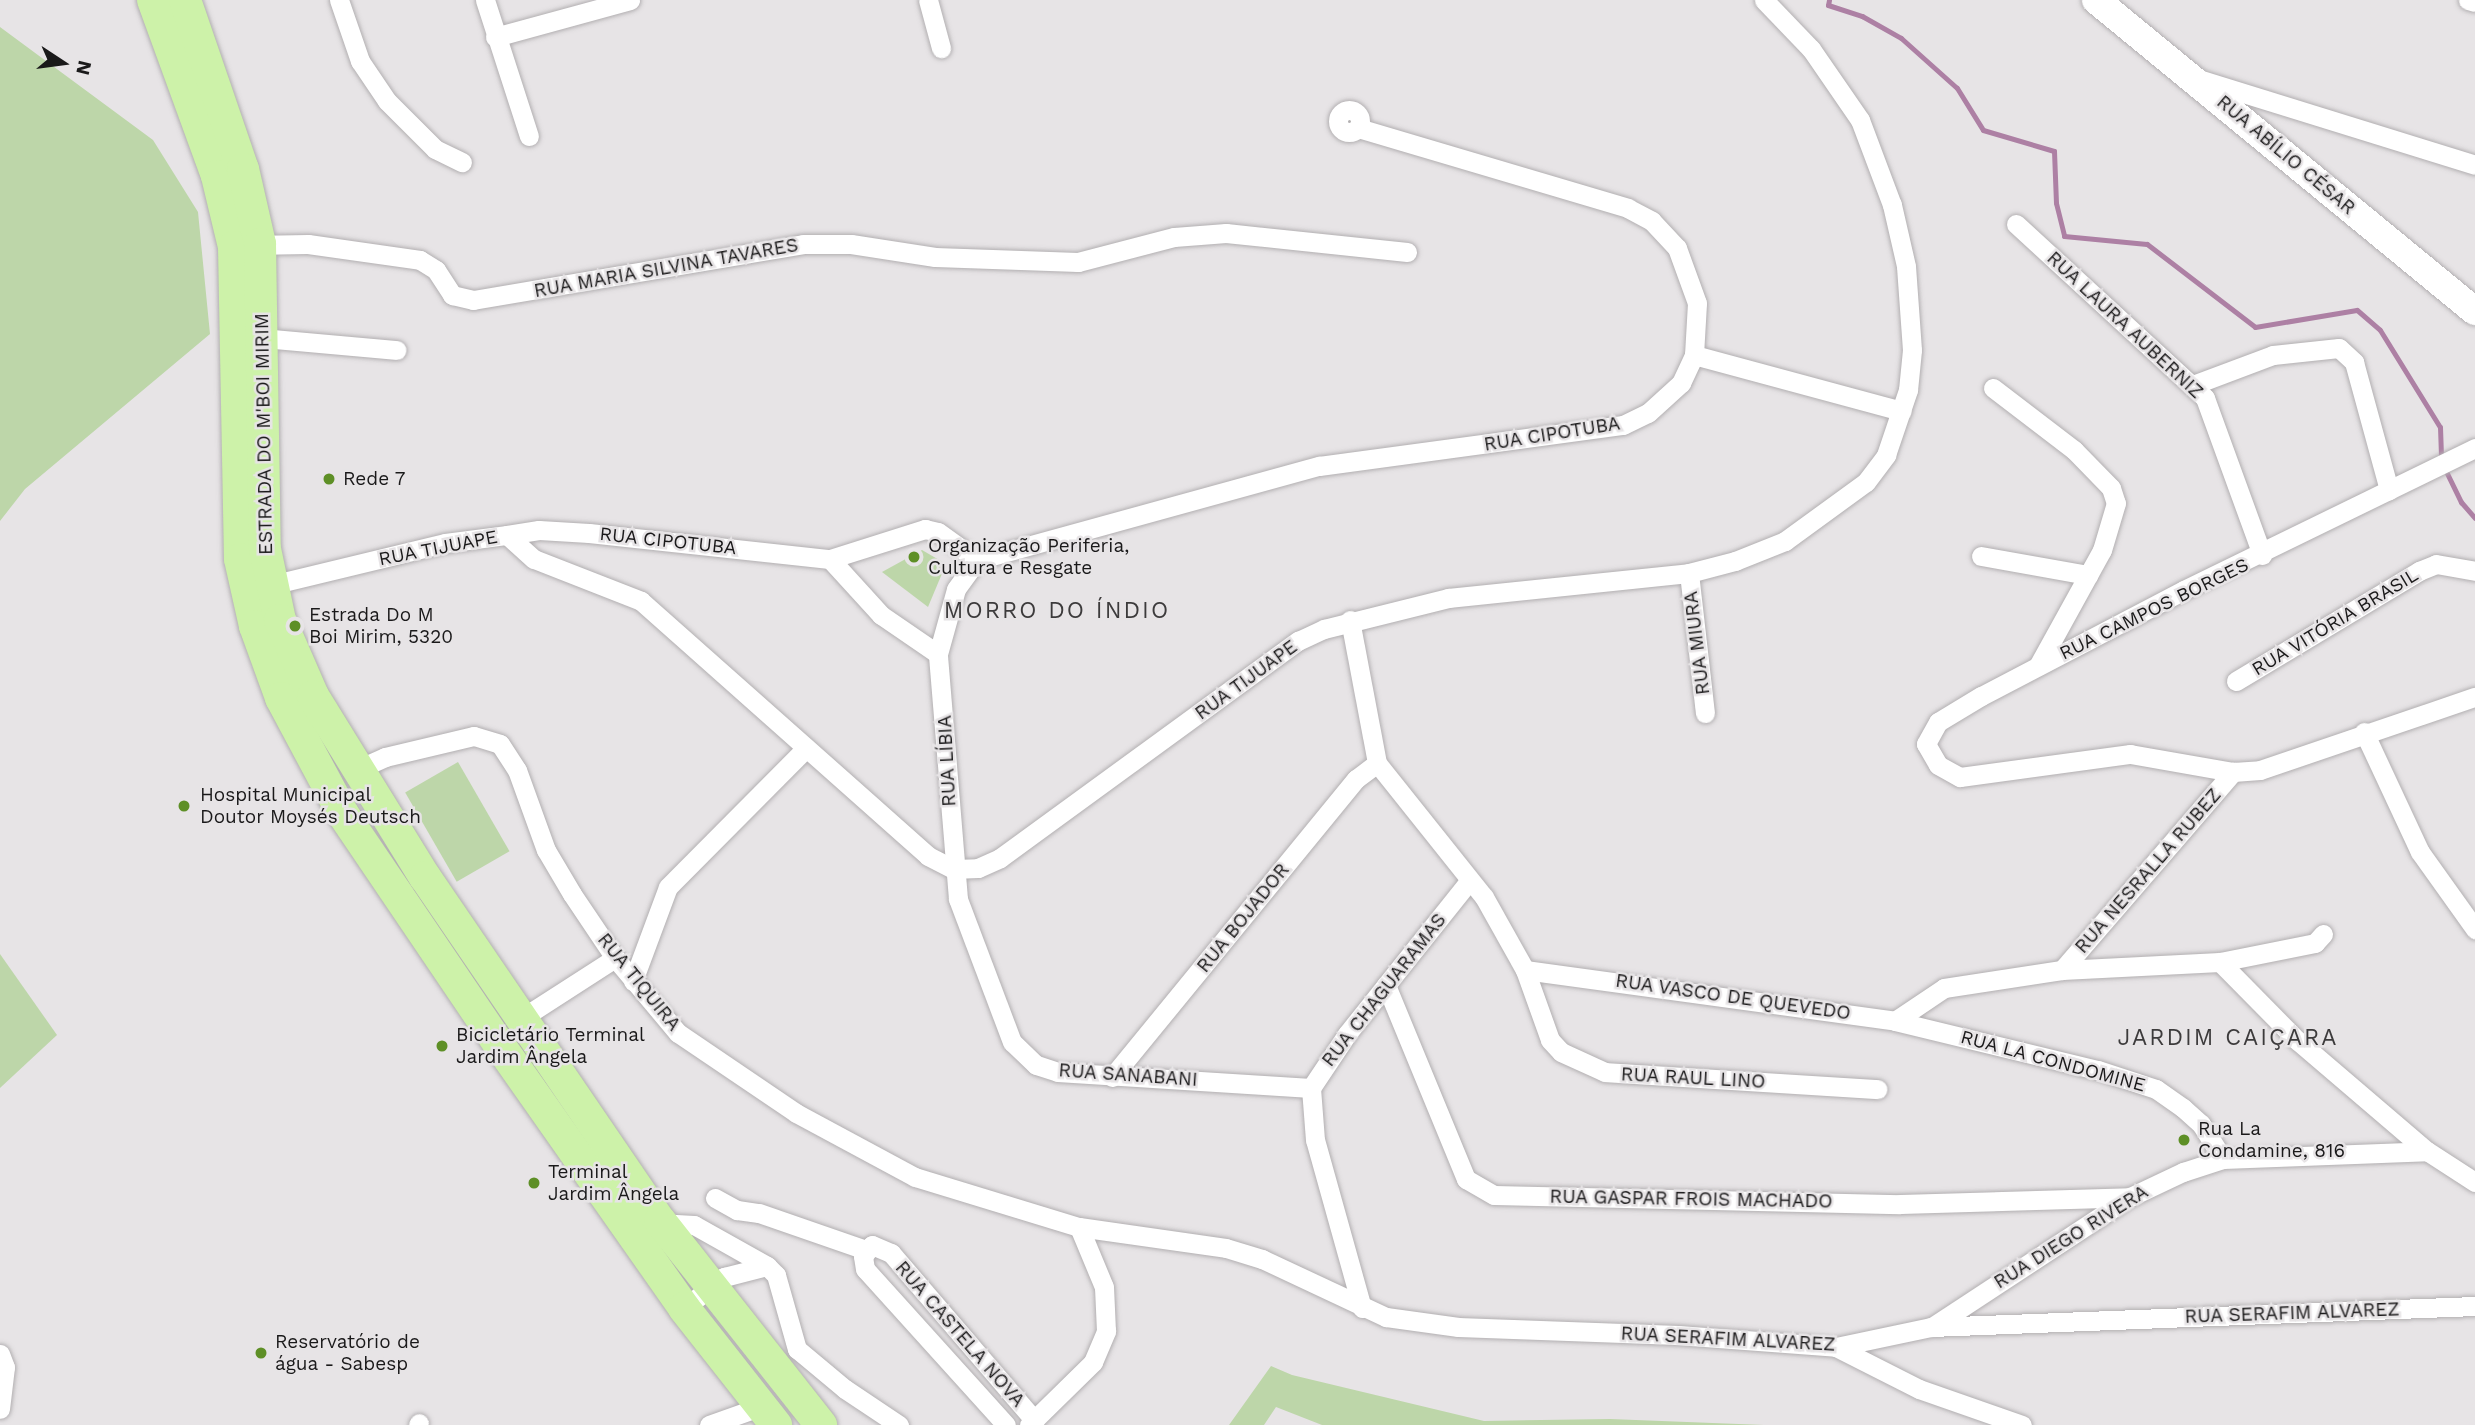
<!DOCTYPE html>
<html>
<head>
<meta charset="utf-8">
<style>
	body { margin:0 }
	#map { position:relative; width:2475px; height:1425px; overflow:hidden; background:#e7e4e6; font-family:"Work Sans",sans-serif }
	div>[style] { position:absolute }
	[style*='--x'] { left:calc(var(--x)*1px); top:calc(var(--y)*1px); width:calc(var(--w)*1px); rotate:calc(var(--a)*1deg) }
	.green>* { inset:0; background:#bdd6a9; transform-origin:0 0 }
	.stream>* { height:5px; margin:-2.5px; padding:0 2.5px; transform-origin:2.5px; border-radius:2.5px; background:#ad80a4 }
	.roads { filter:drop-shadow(0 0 2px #b2afb1) drop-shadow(0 0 2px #b2afb1) }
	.street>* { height:19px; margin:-9.5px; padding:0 9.5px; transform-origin:9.5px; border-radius:9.5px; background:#fff }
	.street>.ring { margin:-9.5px; padding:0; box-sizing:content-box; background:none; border:19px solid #fff; border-radius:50% }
	.secondary>* { height:28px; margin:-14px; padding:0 14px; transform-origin:14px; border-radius:14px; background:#fff }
	.primary>* { height:32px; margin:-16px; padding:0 16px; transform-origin:16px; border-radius:16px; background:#cdf2a9 }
	.dots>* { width:19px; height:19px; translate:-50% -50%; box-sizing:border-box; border:4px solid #e7e4e6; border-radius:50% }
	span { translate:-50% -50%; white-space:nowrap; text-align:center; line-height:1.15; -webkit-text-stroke:5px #e7e4e6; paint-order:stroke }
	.street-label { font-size:19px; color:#1a191a }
	.poi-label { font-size:19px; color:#1a191a }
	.left { translate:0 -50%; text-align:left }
	.quarter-label { font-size:23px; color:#3d3b3c; letter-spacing:2px }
	.north { position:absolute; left:28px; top:28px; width:70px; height:70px; -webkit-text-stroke:5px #e7e4e6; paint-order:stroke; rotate:103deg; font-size:19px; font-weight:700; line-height:28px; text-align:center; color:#1a191a }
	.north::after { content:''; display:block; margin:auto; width:24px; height:32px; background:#1a191a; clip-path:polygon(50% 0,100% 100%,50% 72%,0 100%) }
</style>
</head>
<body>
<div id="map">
	<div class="green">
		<i style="clip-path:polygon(0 27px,153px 140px,198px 212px,210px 334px,25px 489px,0 521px)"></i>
		<i style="clip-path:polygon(922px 550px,946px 564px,928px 607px,882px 572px)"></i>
		<i style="left:458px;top:762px;width:103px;height:61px;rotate:60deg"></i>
		<i style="clip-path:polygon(0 954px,57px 1035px,0 1088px)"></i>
		<i style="clip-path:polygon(1271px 1366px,1292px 1375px,1484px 1421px,1610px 1419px,1764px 1425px,1322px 1425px,1276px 1407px,1264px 1425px,1229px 1425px)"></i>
	</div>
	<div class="stream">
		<i style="--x:1829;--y:0;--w:5;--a:101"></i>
		<i style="--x:1828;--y:5;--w:36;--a:18"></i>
		<i style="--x:1862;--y:16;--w:45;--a:29.4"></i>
		<i style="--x:1901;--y:38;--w:75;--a:41.8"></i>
		<i style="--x:1957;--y:88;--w:49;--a:58.2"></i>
		<i style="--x:1983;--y:130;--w:74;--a:16.5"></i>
		<i style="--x:2054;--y:151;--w:52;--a:87.8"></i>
		<i style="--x:2056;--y:203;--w:34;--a:76"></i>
		<i style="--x:2064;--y:236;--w:83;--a:5.5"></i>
		<i style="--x:2147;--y:244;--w:136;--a:37.5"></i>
		<i style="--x:2255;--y:327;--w:103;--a:-9.5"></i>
		<i style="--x:2357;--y:310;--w:30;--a:41"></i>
		<i style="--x:2380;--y:330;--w:114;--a:58.3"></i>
		<i style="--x:2440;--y:427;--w:34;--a:88"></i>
		<i style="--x:2441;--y:461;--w:46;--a:64"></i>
		<i style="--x:2461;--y:502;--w:21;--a:49"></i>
	</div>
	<div class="roads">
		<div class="street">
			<i style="--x:339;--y:0;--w:65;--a:71"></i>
			<i style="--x:360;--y:61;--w:48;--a:56"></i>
			<i style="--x:387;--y:101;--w:68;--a:45"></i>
			<i style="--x:435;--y:149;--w:30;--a:26"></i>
			<i style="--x:485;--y:0;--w:143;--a:72.1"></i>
			<i style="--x:928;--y:0;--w:50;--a:74.8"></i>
			<i style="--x:2468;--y:0;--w:7;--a:16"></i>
			<i style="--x:495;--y:37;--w:140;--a:-15.3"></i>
			<i style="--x:2198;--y:79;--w:290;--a:17.2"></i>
			<i class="ring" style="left:1338px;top:110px;width:3px;height:3px"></i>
			<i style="--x:2016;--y:224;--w:257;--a:42.6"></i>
			<i style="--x:2205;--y:398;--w:167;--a:70"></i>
			<i style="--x:250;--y:245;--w:58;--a:-1"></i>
			<i style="--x:308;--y:244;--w:113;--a:8.1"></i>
			<i style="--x:420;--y:260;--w:19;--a:32"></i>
			<i style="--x:436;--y:270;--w:30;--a:57"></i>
			<i style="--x:452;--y:295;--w:22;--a:13"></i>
			<i style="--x:473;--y:300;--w:335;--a:-9.6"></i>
			<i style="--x:803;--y:244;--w:48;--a:0"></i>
			<i style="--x:851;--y:244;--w:85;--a:8.8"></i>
			<i style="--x:935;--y:257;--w:143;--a:2"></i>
			<i style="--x:1078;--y:262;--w:99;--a:-14.6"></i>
			<i style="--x:1174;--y:237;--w:52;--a:-4.4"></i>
			<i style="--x:1226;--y:233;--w:182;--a:6"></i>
			<i style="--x:262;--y:338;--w:135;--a:5.1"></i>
			<i style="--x:1694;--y:355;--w:215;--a:15.1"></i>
			<i style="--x:2193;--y:385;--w:85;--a:-20.6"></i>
			<i style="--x:2273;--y:355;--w:66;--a:-6.1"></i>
			<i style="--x:2339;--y:348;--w:21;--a:43"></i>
			<i style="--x:2354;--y:362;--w:133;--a:74.7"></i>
			<i style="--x:1993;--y:388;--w:102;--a:37.4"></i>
			<i style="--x:2074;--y:450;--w:53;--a:45.8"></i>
			<i style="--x:2111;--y:488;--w:16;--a:72"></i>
			<i style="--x:2116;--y:503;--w:49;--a:106.6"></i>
			<i style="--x:2102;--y:550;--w:132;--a:118.9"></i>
			<i style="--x:2475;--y:448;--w:324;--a:154"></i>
			<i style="--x:2184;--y:590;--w:229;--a:152.4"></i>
			<i style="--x:1981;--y:696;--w:50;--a:148.8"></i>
			<i style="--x:1938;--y:722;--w:25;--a:119"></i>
			<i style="--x:1926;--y:744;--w:24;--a:60"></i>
			<i style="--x:1938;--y:765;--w:25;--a:29"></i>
			<i style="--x:1960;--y:777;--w:172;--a:-7.7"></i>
			<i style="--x:2130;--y:754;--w:105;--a:9.9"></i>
			<i style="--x:2233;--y:772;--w:27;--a:-4"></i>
			<i style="--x:2260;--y:770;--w:227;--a:-18.8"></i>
			<i style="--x:507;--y:535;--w:32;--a:-9"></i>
			<i style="--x:539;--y:530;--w:50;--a:3.4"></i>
			<i style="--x:589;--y:533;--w:242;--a:6.2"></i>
			<i style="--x:830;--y:559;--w:76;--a:47.7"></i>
			<i style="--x:881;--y:615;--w:69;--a:34.4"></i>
			<i style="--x:1981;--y:556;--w:109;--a:10.1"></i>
			<i style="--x:830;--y:559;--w:100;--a:-17.5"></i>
			<i style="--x:925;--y:529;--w:13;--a:13"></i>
			<i style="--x:938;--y:532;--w:48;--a:35.7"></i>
			<i style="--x:1689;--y:573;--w:141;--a:83.5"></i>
			<i style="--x:271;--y:585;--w:179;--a:-13.6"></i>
			<i style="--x:445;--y:543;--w:63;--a:-7.4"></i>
			<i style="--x:507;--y:535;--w:36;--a:42"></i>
			<i style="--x:534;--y:559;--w:115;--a:21.4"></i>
			<i style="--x:641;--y:601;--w:384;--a:41.6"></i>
			<i style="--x:928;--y:856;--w:28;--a:27"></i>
			<i style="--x:953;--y:869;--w:25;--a:-2"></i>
			<i style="--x:978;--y:868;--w:24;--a:-24"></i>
			<i style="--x:1000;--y:858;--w:369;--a:-36.1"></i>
			<i style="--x:1298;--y:641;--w:29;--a:-25"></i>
			<i style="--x:1324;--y:629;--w:128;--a:-14"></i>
			<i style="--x:1448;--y:598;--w:242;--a:-5.9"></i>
			<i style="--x:1689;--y:573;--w:48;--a:-14.6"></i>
			<i style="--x:1735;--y:561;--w:54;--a:-21.8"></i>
			<i style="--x:1785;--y:541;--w:100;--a:-36.1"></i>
			<i style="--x:1866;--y:482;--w:34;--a:-53"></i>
			<i style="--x:1886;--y:455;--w:69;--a:-71.3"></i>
			<i style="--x:1908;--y:390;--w:40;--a:-84.3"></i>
			<i style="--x:1912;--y:350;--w:84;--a:-94.1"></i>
			<i style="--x:1906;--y:266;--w:63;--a:-102.9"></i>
			<i style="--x:1892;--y:205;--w:91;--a:-110.6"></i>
			<i style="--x:1860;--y:120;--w:86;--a:-124.6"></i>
			<i style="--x:1811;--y:49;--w:68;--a:-133.8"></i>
			<i style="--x:1350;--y:620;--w:146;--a:79.3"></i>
			<i style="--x:1377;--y:763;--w:171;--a:51.4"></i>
			<i style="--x:1484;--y:897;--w:84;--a:60.7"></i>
			<i style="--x:1525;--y:970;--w:373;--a:7.8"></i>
			<i style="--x:1895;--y:1021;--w:209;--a:13.6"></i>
			<i style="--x:2098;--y:1070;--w:61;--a:18.1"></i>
			<i style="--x:2156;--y:1089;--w:33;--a:35"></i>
			<i style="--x:2183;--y:1108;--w:24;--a:42"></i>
			<i style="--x:2201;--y:1124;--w:41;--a:57.8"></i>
			<i style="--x:2236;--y:681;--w:214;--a:-31"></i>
			<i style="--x:2419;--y:571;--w:18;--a:-22"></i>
			<i style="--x:2436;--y:564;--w:40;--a:10"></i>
			<i style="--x:2364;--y:732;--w:132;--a:65"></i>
			<i style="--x:2420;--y:852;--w:95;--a:54.5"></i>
			<i style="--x:356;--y:770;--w:32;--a:-24"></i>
			<i style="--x:385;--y:757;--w:91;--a:-13.3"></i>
			<i style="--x:474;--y:736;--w:27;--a:17"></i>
			<i style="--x:500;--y:744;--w:31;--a:57"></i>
			<i style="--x:517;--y:770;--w:85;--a:70.1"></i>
			<i style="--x:546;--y:850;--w:51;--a:59.4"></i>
			<i style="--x:572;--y:894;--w:77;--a:56.1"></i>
			<i style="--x:615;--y:958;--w:98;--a:50"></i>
			<i style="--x:678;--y:1033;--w:143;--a:34.1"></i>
			<i style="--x:796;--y:1113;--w:135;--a:28.3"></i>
			<i style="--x:915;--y:1177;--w:171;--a:17"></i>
			<i style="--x:1079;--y:1227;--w:148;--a:8.1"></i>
			<i style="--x:1226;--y:1248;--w:38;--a:17"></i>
			<i style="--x:1262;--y:1259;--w:137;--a:25.1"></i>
			<i style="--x:1386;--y:1317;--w:73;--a:7.9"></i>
			<i style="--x:1458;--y:1327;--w:220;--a:2.1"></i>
			<i style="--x:1678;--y:1335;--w:158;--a:4.3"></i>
			<i style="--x:1836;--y:1347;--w:97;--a:-11.9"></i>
			<i style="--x:1931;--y:1327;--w:544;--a:-2.21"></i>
			<i style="--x:2220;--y:962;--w:111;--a:45.4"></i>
			<i style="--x:2298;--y:1041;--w:170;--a:40.5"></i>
			<i style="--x:2427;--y:1151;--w:57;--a:32.9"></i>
			<i style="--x:1525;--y:970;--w:74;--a:70.3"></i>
			<i style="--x:1550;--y:1040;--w:16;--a:47"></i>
			<i style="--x:1561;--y:1052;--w:48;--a:24.4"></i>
			<i style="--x:1605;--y:1072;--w:273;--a:3.6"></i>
			<i style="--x:2062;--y:970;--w:262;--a:-49.2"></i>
			<i style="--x:633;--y:981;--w:100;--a:-69.6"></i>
			<i style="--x:668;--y:887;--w:196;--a:-45.2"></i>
			<i style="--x:1386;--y:985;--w:210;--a:67.6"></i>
			<i style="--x:1466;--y:1179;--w:32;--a:30"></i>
			<i style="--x:1494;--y:1195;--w:406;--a:1.3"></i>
			<i style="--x:1900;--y:1204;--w:230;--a:-1.7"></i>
			<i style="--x:522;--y:1018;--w:111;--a:-32.8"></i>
			<i style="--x:1895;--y:1021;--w:59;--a:-34"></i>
			<i style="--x:1944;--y:988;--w:119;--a:-8.7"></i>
			<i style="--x:2062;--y:970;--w:158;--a:-2.9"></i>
			<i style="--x:2220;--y:962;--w:97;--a:-11.3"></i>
			<i style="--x:2315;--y:943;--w:12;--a:-48"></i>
			<i style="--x:1112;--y:1077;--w:385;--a:-50.7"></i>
			<i style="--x:1356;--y:779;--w:26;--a:-37"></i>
			<i style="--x:1311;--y:1088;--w:254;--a:-176.4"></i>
			<i style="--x:1058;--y:1072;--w:23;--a:-162"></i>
			<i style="--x:1036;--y:1065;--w:33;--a:-136"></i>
			<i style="--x:1012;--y:1042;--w:153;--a:-110.7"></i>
			<i style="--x:958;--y:899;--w:246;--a:-94.7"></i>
			<i style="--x:938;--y:654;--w:67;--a:-74.5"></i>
			<i style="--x:956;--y:589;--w:36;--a:-54"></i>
			<i style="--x:977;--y:560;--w:355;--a:-15.4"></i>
			<i style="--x:1319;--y:466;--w:307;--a:-7.7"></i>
			<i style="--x:1623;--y:425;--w:28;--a:-26"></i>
			<i style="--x:1648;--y:413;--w:45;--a:-42.3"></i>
			<i style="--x:1681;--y:383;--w:31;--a:-65"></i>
			<i style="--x:1694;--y:355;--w:52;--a:-86.7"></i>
			<i style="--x:1697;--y:303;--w:59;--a:-110"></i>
			<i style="--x:1677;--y:248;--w:37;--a:-133"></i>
			<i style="--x:1652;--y:221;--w:27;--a:-152"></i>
			<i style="--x:1628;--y:208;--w:282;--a:-163.5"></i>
			<i style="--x:715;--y:1198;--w:25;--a:29"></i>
			<i style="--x:737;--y:1210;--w:22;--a:8"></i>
			<i style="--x:759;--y:1213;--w:113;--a:19.1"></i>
			<i style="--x:658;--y:1223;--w:36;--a:3"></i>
			<i style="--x:694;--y:1225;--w:84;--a:29.3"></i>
			<i style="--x:767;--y:1266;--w:13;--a:45"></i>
			<i style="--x:776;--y:1275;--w:77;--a:74.2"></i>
			<i style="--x:797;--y:1349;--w:62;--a:39.8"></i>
			<i style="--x:845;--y:1389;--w:65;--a:33.7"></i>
			<i style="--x:684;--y:1308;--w:51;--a:-37.8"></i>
			<i style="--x:724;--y:1277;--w:44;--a:-14.3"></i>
			<i style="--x:1362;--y:1308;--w:174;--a:-105.6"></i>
			<i style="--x:1315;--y:1140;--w:52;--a:-94.4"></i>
			<i style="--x:1311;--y:1088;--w:65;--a:-56.3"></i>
			<i style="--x:1347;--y:1034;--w:196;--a:-51.4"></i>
			<i style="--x:1932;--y:1327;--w:237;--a:-33.3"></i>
			<i style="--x:2130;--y:1197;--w:59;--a:-25.3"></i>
			<i style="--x:2183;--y:1172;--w:42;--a:-18"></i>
			<i style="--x:2223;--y:1159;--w:204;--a:-2.2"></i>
			<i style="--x:1836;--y:1347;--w:93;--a:26.8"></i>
			<i style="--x:1919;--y:1389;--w:109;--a:19.3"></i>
			<i style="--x:0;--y:1354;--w:14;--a:69"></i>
			<i style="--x:5;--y:1367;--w:42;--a:96.8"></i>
			<i style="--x:418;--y:1425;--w:2;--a:-63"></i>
			<i style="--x:709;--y:1425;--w:56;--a:-19.7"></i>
			<i style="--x:1006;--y:1425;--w:210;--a:-132.1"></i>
			<i style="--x:865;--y:1269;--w:13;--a:-99"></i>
			<i style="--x:863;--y:1256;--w:14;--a:-51"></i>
			<i style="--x:872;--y:1245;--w:21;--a:23"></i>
			<i style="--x:891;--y:1253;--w:221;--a:49.4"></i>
			<i style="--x:1029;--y:1425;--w:90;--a:-44.5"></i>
			<i style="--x:1093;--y:1362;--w:34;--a:-67"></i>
			<i style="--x:1106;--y:1331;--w:44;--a:-92.6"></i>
			<i style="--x:1104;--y:1287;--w:65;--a:-112.6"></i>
		</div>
		<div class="secondary">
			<i style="--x:2096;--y:0;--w:490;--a:39.4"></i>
		</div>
		<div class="primary">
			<i style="--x:153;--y:0;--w:187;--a:70"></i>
			<i style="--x:217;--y:176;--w:73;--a:76.5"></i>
			<i style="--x:234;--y:247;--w:312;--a:88.9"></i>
			<i style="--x:240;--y:559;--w:69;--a:77.4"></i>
			<i style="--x:255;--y:626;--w:77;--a:70.1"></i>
			<i style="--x:281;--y:698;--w:132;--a:61.9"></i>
			<i style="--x:343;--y:814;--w:277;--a:55.9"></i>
			<i style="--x:498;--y:1043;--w:324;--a:54.9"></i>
			<i style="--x:684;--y:1308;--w:149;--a:51.8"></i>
			<i style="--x:185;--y:0;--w:179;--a:71.1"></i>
			<i style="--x:243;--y:169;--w:77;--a:77.2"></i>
			<i style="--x:260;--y:244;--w:305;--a:89.1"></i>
			<i style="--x:265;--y:549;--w:73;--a:78.1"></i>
			<i style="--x:280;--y:620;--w:83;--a:66.5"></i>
			<i style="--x:313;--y:696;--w:213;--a:58.3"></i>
			<i style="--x:425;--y:877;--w:417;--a:55.7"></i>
			<i style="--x:660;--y:1221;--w:260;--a:51.7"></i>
		</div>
	</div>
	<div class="dots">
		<i style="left:329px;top:479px;background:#5e8f26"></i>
		<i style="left:914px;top:557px;background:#5e8f26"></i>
		<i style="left:295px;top:626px;background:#5e8f26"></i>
		<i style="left:184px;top:806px;background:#5e8f26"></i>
		<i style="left:442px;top:1046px;background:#5e8f26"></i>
		<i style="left:2184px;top:1140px;background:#5e8f26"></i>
		<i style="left:534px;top:1183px;background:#5e8f26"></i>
		<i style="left:261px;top:1353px;background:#5e8f26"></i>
	</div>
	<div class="street-label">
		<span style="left:2286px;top:155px;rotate:40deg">RUA ABÍLIO CÉSAR</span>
		<span style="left:666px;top:268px;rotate:-10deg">RUA MARIA SILVINA TAVARES</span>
		<span style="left:2125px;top:325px;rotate:43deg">RUA LAURA AUBERNIZ</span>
		<span style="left:264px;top:434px;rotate:-91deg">ESTRADA DO M'BOI MIRIM</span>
		<span style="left:1552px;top:434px;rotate:-9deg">RUA CIPOTUBA</span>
		<span style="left:668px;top:541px;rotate:6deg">RUA CIPOTUBA</span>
		<span style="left:438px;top:548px;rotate:-11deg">RUA TIJUAPE</span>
		<span style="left:2154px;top:609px;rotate:-26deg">RUA CAMPOS BORGES</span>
		<span style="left:2335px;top:622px;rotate:-31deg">RUA VITÓRIA BRASIL</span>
		<span style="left:1697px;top:643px;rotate:-97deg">RUA MIURA</span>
		<span style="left:1246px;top:680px;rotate:-36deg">RUA TIJUAPE</span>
		<span style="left:947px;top:761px;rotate:-93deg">RUA LÍBIA</span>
		<span style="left:2148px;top:871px;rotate:-49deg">RUA NESRALLA RUBEZ</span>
		<span style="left:1243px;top:918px;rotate:-51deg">RUA BOJADOR</span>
		<span style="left:639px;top:982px;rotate:51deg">RUA TIQUIRA</span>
		<span style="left:1384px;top:990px;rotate:-52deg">RUA CHAGUARAMAS</span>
		<span style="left:1733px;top:997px;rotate:8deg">RUA VASCO DE QUEVEDO</span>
		<span style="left:2053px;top:1061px;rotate:15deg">RUA LA CONDOMINE</span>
		<span style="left:1128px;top:1075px;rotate:4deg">RUA SANABANI</span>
		<span style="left:1693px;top:1078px;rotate:3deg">RUA RAUL LINO</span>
		<span style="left:1691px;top:1199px;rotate:1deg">RUA GASPAR FROIS MACHADO</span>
		<span style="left:2071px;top:1237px;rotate:-32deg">RUA DIEGO RIVERA</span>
		<span style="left:2292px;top:1313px;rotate:-2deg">RUA SERAFIM ALVAREZ</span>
		<span style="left:960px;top:1334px;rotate:49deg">RUA CASTELA NOVA</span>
		<span style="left:1728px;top:1339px;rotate:3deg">RUA SERAFIM ALVAREZ</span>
	</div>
	<div class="poi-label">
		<span class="left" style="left:343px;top:479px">Rede 7</span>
		<span class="left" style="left:928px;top:557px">Organização Periferia,<br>Cultura e Resgate</span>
		<span class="left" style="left:309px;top:626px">Estrada Do M<br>Boi Mirim, 5320</span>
		<span class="left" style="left:200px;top:806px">Hospital Municipal<br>Doutor Moysés Deutsch</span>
		<span class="left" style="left:456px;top:1046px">Bicicletário Terminal<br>Jardim Ângela</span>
		<span class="left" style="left:2198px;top:1140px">Rua La<br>Condamine, 816</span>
		<span class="left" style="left:548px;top:1183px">Terminal<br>Jardim Ângela</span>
		<span class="left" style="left:275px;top:1353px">Reservatório de<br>água - Sabesp</span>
	</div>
	<div class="quarter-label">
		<span style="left:1057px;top:611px">MORRO DO ÍNDIO</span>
		<span style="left:2228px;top:1038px">JARDIM CAIÇARA</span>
	</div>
	<div class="north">N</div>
</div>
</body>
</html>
